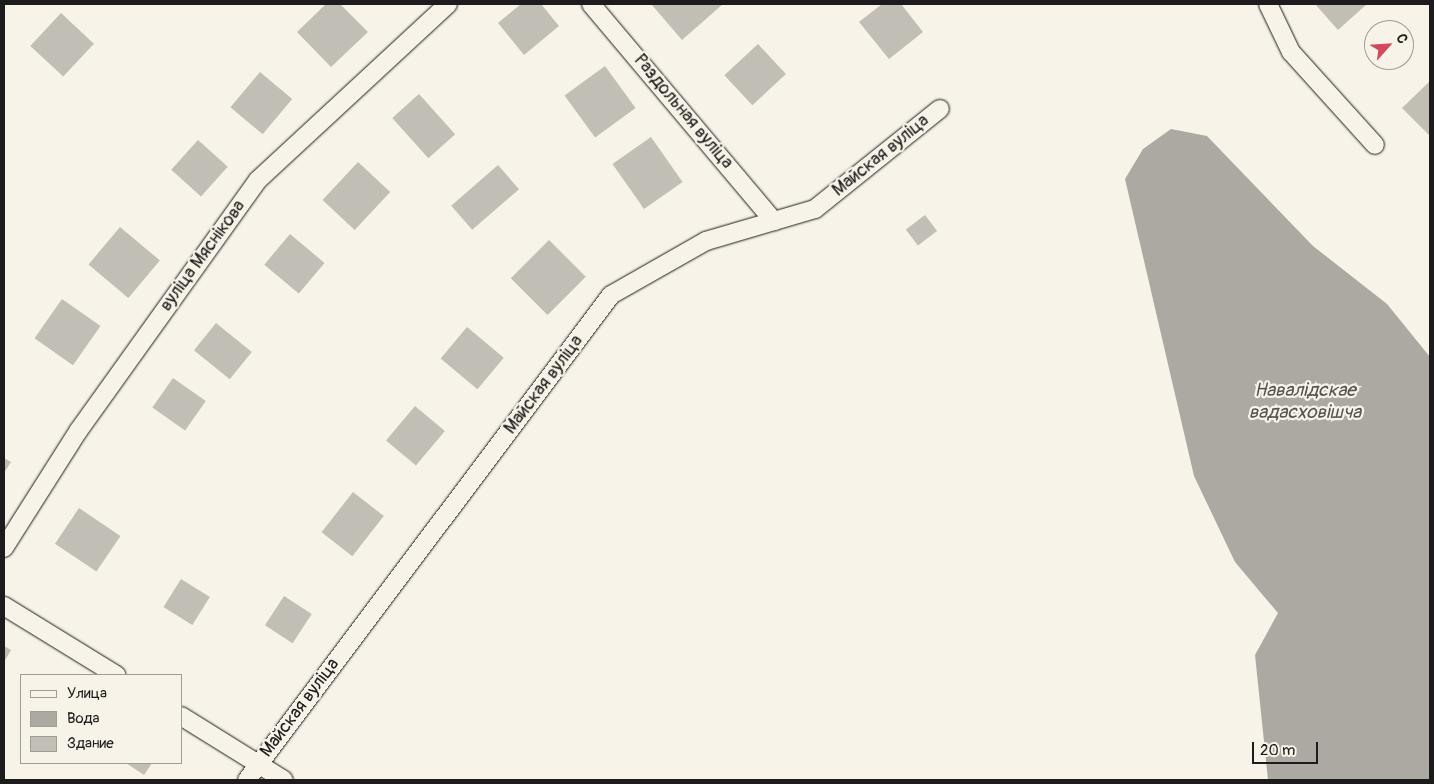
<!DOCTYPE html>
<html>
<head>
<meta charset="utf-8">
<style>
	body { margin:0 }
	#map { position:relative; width:1434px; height:784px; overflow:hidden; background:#f7f3e8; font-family:Pangolin,sans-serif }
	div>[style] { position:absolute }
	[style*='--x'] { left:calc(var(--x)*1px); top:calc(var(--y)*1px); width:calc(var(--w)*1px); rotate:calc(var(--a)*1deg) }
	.water>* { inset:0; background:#aca9a2 }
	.building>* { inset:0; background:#c0beb5; transform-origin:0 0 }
	.roads { filter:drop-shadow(0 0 1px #1c1c1c) drop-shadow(0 0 1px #1c1c1c) }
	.minor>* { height:18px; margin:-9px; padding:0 9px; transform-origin:9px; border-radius:9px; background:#f7f3e8 }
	span { translate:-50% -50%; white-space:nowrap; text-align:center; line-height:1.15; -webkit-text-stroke:4.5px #f7f3e8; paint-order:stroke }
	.street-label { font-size:18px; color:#1c1c1c }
	.water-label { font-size:19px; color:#565452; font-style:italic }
	.frame { position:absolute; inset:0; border:5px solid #1c1c1c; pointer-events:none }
	.legend { position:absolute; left:20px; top:674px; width:162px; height:90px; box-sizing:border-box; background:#f7f3e8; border:1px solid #9f9d96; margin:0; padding:6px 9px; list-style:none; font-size:15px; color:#1c1c1c }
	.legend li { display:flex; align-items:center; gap:10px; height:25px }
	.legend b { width:25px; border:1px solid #9f9d96 }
	.north { position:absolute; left:1364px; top:20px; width:50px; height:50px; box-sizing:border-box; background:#f7f3e8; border:1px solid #9f9d96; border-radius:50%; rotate:64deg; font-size:14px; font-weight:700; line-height:20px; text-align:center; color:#1c1c1c }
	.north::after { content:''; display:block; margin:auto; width:18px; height:22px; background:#d1495b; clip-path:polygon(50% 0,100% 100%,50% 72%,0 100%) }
	.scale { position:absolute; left:1252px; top:742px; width:66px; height:22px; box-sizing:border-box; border:2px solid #1c1c1c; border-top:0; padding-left:6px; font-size:15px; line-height:18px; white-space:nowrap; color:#1c1c1c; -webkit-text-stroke:4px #f7f3e8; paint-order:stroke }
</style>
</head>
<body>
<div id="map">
	<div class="water">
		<i style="clip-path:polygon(1171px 129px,1207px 136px,1313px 246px,1387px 304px,1430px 357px,1430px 780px,1268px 780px,1255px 655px,1278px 613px,1235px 562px,1194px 476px,1125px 179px,1143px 149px)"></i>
	</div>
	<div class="building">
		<i style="clip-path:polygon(326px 4px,340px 4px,368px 32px,331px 67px,297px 32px)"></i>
		<i style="clip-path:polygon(521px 4px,541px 4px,559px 26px,524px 55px,498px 23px)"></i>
		<i style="clip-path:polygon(654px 4px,723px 4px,682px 40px,652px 5px)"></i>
		<i style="clip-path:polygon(882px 4px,901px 4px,923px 32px,889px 59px,859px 22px)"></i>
		<i style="clip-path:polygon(1315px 4px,1367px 4px,1338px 30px)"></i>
		<i style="left:61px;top:13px;width:45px;height:45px;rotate:43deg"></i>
		<i style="left:758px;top:44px;width:41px;height:46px;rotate:47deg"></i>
		<i style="left:605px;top:66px;width:52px;height:50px;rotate:54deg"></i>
		<i style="left:260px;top:72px;width:42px;height:46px;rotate:40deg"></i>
		<i style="clip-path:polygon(1430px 81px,1430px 136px,1402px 108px)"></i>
		<i style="left:419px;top:94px;width:54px;height:36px;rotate:48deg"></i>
		<i style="left:651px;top:137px;width:55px;height:47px;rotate:55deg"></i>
		<i style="left:198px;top:140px;width:40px;height:40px;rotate:42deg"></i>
		<i style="left:358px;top:162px;width:44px;height:52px;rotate:43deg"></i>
		<i style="left:498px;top:165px;width:32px;height:62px;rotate:49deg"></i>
		<i style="left:925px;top:215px;width:20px;height:24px;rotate:53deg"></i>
		<i style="left:120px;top:227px;width:52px;height:49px;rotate:40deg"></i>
		<i style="left:290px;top:234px;width:45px;height:40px;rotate:40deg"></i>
		<i style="left:549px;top:240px;width:52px;height:54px;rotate:45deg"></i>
		<i style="left:62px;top:299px;width:47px;height:48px;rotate:35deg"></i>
		<i style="left:216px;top:323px;width:46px;height:35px;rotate:39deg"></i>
		<i style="left:467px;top:327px;width:48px;height:41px;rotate:40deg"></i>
		<i style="left:173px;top:378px;width:40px;height:36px;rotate:35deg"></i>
		<i style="left:415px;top:406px;width:39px;height:45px;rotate:40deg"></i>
		<i style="clip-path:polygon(4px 458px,11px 462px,4px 473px)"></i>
		<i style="left:353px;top:492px;width:39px;height:51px;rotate:38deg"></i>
		<i style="left:79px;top:508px;width:50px;height:43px;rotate:34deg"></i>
		<i style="left:181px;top:579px;width:34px;height:33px;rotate:32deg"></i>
		<i style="left:284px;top:596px;width:33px;height:35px;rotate:33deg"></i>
		<i style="clip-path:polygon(4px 646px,11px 650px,4px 662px)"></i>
		<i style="clip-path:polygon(126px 763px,152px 763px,144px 775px)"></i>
	</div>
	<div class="roads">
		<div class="minor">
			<i style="--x:591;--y:4;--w:284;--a:49.9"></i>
			<i style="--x:1268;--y:4;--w:53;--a:64.4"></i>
			<i style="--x:1291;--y:52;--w:125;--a:47.9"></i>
			<i style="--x:4;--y:548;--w:140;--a:-57.6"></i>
			<i style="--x:79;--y:430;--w:307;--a:-54.4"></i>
			<i style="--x:258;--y:180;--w:259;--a:-42.8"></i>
			<i style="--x:4;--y:606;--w:132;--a:31.6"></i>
			<i style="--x:181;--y:716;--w:121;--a:31.9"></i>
			<i style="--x:247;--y:780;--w:606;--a:-53.11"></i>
			<i style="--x:611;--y:295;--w:109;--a:-29.6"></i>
			<i style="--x:706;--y:241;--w:114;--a:-16.4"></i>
			<i style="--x:815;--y:209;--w:160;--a:-38.7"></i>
		</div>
	</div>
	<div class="street-label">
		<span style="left:683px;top:112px;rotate:50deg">Раздольная вуліца</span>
		<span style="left:881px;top:156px;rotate:-39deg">Майская вуліца</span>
		<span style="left:203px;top:256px;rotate:-54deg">вуліца Мяснікова</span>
		<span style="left:544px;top:385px;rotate:-53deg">Майская вуліца</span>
		<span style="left:300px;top:708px;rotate:-53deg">Майская вуліца</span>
	</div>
	<div class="water-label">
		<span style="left:1305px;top:402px">Навалідскае<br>вадасховішча</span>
	</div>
	<div class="frame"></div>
	<ul class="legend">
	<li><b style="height:6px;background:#f7f3e8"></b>Улица</li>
	<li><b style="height:14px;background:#aca9a2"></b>Вода</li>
	<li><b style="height:14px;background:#c0beb5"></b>Здание</li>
	</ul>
	<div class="north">С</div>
	<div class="scale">20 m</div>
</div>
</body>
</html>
